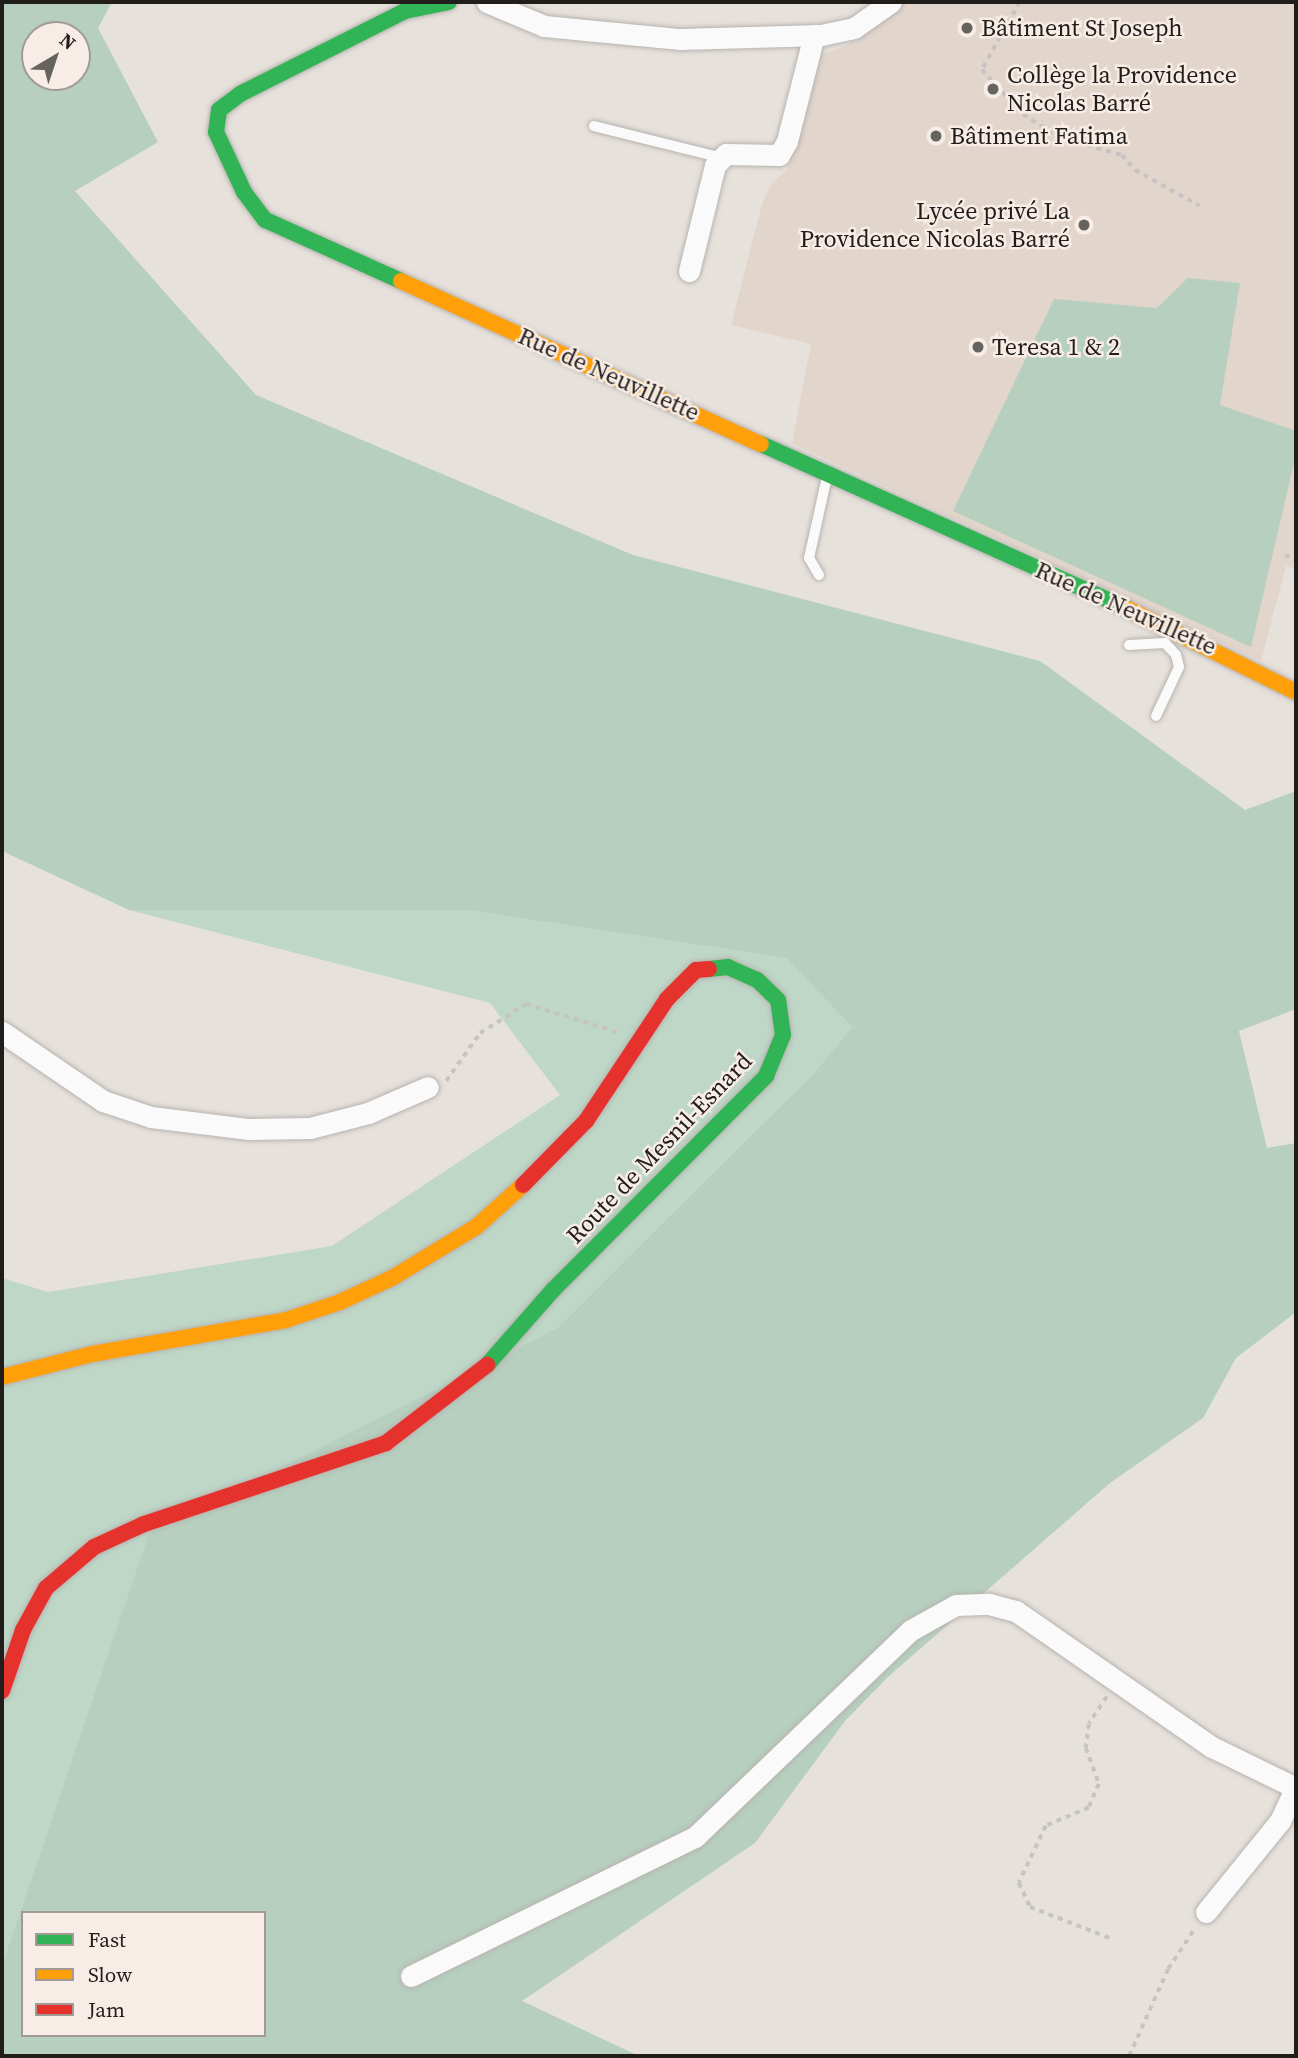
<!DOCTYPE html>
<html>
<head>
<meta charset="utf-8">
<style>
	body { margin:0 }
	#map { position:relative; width:1298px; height:2058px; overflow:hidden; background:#e7e1dc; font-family:"Source Serif 4",serif }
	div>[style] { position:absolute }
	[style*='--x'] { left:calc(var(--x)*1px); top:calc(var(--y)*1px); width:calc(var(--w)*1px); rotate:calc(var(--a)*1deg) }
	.built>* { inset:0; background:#e2d5cc }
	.green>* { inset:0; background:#bed7c7 }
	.forest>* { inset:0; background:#b6cfbf }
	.path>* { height:3.5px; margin-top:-1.75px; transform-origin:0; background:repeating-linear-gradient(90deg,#c6c3c2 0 5px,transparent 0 10px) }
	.roads { filter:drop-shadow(0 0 2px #b7b3af) drop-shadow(0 0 2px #b7b3af) }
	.lane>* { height:10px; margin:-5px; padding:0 5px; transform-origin:5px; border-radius:5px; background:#fbfafa }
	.street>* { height:21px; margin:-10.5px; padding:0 10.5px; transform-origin:10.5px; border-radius:10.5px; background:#fbfafa }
	.fast>* { height:16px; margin:-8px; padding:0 8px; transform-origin:8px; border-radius:8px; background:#30b455 }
	.slow>* { height:16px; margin:-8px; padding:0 8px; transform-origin:8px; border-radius:8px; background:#ff9f0a }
	.jam>* { height:16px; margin:-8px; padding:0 8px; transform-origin:8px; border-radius:8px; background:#e5322d }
	.dots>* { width:19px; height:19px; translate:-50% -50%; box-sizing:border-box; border:4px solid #f8ede6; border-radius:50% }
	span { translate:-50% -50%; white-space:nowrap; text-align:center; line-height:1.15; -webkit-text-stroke:5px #f8ede6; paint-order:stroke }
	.poi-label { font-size:24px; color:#211d1a }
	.left { translate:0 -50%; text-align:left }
	.right { translate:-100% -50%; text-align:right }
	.street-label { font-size:24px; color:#211d1a }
	.frame { position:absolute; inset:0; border:4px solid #211d1a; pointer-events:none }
	.legend { position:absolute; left:21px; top:1911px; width:245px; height:126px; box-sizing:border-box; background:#f8ede6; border:2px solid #a29a94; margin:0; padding:9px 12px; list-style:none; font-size:21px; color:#211d1a }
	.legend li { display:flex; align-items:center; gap:14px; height:35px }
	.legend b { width:35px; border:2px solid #a29a94 }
	.north { position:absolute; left:21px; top:21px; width:70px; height:70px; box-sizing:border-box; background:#f8ede6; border:2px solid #a29a94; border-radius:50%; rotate:39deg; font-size:19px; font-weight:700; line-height:28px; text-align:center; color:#211d1a }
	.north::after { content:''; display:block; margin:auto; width:24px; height:32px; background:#66625e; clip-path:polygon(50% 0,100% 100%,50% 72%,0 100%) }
</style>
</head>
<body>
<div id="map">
	<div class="built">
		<i style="clip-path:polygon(903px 2px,1296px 2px,1296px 570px,1286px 566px,1261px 661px,792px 443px,811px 344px,731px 325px,762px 204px,771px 184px,787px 170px,813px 59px,854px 42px,895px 14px)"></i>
	</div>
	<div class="green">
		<i style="clip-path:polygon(129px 910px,467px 910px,786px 958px,852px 1027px,814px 1073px,557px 1328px,149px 1535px,2px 1965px,2px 1278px,48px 1292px,332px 1246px,560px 1095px,490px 1003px)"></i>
	</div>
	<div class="forest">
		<i style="clip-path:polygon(evenodd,2px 2px,112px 2px,98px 28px,158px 142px,75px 191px,256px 395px,633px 555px,1040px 661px,1245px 810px,1296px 791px,1296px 1009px,1239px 1031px,1267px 1148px,1296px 1143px,1296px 1312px,1236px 1358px,1203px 1418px,1110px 1483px,889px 1676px,845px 1721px,755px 1843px,522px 2001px,639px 2056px,2px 2056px,2px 1965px,149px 1534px,557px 1328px,814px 1073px,852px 1027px,786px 958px,467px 910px,129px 910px,2px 851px,2px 2px,35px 35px,77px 35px,77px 77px,35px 77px,35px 35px,2px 2px,23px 1913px,264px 1913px,264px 2035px,23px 2035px,23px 1913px)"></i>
		<i style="clip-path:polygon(1188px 278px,1240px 283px,1220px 405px,1296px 431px,1296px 454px,1251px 647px,953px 511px,1054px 299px,1157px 308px)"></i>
	</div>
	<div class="path">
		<i style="--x:1020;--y:2;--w:78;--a:119.2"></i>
		<i style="--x:982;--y:70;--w:60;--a:47"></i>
		<i style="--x:1023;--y:114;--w:42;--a:33.3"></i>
		<i style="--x:1058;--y:137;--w:66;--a:15.7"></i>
		<i style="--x:1122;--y:155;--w:20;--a:49"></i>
		<i style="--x:1135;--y:170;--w:74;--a:29"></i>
		<i style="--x:1285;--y:555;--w:12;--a:24"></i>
		<i style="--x:446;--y:1081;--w:59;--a:-54.7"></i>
		<i style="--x:480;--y:1033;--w:54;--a:-32.2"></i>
		<i style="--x:526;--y:1004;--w:95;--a:17.1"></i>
		<i style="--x:1107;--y:1697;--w:32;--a:124"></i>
		<i style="--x:1089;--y:1724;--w:24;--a:97"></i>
		<i style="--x:1086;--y:1748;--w:38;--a:70"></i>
		<i style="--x:1099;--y:1784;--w:26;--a:113"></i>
		<i style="--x:1089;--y:1808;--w:47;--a:157.3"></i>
		<i style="--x:1046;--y:1826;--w:63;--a:115.3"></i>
		<i style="--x:1019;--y:1883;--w:26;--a:65"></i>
		<i style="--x:1030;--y:1907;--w:88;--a:21.3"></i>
		<i style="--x:1129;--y:2056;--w:95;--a:-65.9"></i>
		<i style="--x:1168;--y:1969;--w:49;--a:-56.6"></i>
	</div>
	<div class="roads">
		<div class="lane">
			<i style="--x:594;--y:126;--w:132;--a:14"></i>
			<i style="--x:819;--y:575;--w:20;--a:-120"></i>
			<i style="--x:809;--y:558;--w:83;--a:-77.5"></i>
			<i style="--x:1129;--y:645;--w:36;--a:-3"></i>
			<i style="--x:1165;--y:643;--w:16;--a:47"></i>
			<i style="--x:1176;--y:655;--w:12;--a:76"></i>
			<i style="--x:1179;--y:667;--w:54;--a:115.1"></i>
		</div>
		<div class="street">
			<i style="--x:487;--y:2;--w:62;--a:22.8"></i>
			<i style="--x:544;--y:26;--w:137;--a:5.5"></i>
			<i style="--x:680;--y:39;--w:141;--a:-1.6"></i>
			<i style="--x:821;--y:35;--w:34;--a:-12"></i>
			<i style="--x:854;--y:28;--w:45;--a:-35.1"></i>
			<i style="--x:689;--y:271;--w:109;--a:-76.2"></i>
			<i style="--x:715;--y:165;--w:16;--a:-45"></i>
			<i style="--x:726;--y:154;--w:53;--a:1.1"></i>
			<i style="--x:779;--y:155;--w:16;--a:-60"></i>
			<i style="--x:787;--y:141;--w:109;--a:-75.7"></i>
			<i style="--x:2;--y:1032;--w:122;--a:34.3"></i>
			<i style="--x:103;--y:1101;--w:51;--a:18.4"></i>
			<i style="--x:151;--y:1117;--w:99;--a:7"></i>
			<i style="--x:249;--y:1129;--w:61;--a:-0.9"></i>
			<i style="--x:310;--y:1128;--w:60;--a:-14.5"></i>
			<i style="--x:368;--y:1113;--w:65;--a:-23.4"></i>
			<i style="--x:1206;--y:1912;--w:117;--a:-50.9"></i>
			<i style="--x:1280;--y:1821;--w:38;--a:-65"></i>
			<i style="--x:411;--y:1976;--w:316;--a:-26.1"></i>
			<i style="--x:695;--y:1837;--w:299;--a:-43.8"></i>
			<i style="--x:911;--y:1630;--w:51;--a:-29.1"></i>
			<i style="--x:956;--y:1605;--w:33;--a:-2"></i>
			<i style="--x:989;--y:1604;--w:28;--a:15"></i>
			<i style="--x:1016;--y:1611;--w:239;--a:34.8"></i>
			<i style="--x:1212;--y:1747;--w:93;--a:26"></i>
		</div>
		<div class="fast">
			<i style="--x:401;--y:281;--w:149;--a:-155.8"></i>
			<i style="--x:265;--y:220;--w:35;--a:-127"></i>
			<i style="--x:244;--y:192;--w:66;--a:-115"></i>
			<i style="--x:216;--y:132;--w:22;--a:-82"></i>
			<i style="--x:219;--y:110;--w:26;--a:-37"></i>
			<i style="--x:240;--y:94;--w:185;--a:-26.7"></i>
			<i style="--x:405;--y:11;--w:45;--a:-11.6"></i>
			<i style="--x:761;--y:444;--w:402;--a:24.2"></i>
			<i style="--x:487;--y:1365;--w:100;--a:-48.7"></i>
			<i style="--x:553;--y:1290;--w:302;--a:-45.1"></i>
			<i style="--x:766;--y:1076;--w:44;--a:-67.5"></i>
			<i style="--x:783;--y:1035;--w:35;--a:-98"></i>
			<i style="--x:778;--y:1000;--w:29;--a:-136"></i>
			<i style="--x:757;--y:980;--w:32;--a:-156"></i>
			<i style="--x:728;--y:967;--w:19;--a:174"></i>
		</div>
		<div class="slow">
			<i style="--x:401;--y:281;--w:395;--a:24.4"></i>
			<i style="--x:1128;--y:609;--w:187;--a:26.3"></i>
			<i style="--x:2;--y:1377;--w:93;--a:-14.3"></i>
			<i style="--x:92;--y:1354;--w:197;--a:-9.9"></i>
			<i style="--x:286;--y:1320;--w:57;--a:-18.4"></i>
			<i style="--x:340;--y:1302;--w:57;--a:-24.8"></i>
			<i style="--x:392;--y:1278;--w:98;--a:-31.3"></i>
			<i style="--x:476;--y:1227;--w:63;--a:-41.8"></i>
		</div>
		<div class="jam">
			<i style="--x:523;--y:1185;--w:90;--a:-45.5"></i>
			<i style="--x:586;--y:1121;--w:146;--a:-56.4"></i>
			<i style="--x:667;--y:999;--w:41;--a:-45"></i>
			<i style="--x:696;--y:970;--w:13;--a:-4"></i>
			<i style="--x:2;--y:1691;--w:65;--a:-71"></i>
			<i style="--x:23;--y:1630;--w:48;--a:-61.3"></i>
			<i style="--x:46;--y:1588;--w:63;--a:-40.5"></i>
			<i style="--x:94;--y:1547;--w:55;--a:-24.7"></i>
			<i style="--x:144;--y:1524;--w:255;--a:-18.5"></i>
			<i style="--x:386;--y:1443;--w:128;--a:-37.7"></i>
		</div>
	</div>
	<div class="dots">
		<i style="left:967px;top:28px;background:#66625e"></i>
		<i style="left:993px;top:89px;background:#66625e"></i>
		<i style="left:936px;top:136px;background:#66625e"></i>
		<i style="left:1084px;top:225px;background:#66625e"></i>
		<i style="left:978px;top:347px;background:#66625e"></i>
	</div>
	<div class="poi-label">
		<span class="left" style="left:981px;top:28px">Bâtiment St Joseph</span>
		<span class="left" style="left:1007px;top:89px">Collège la Providence<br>Nicolas Barré</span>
		<span class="left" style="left:950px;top:136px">Bâtiment Fatima</span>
		<span class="right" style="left:1070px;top:225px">Lycée privé La<br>Providence Nicolas Barré</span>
		<span class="left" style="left:992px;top:347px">Teresa 1 &amp; 2</span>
	</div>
	<div class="street-label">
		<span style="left:609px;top:374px;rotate:24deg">Rue de Neuvillette</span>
		<span style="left:1126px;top:608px;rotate:24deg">Rue de Neuvillette</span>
		<span style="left:659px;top:1148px;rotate:-46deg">Route de Mesnil-Esnard</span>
	</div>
	<div class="frame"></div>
	<ul class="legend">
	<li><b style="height:9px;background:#30b455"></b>Fast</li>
	<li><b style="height:9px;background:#ff9f0a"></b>Slow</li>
	<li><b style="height:9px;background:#e5322d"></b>Jam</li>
	</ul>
	<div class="north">N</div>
</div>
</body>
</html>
